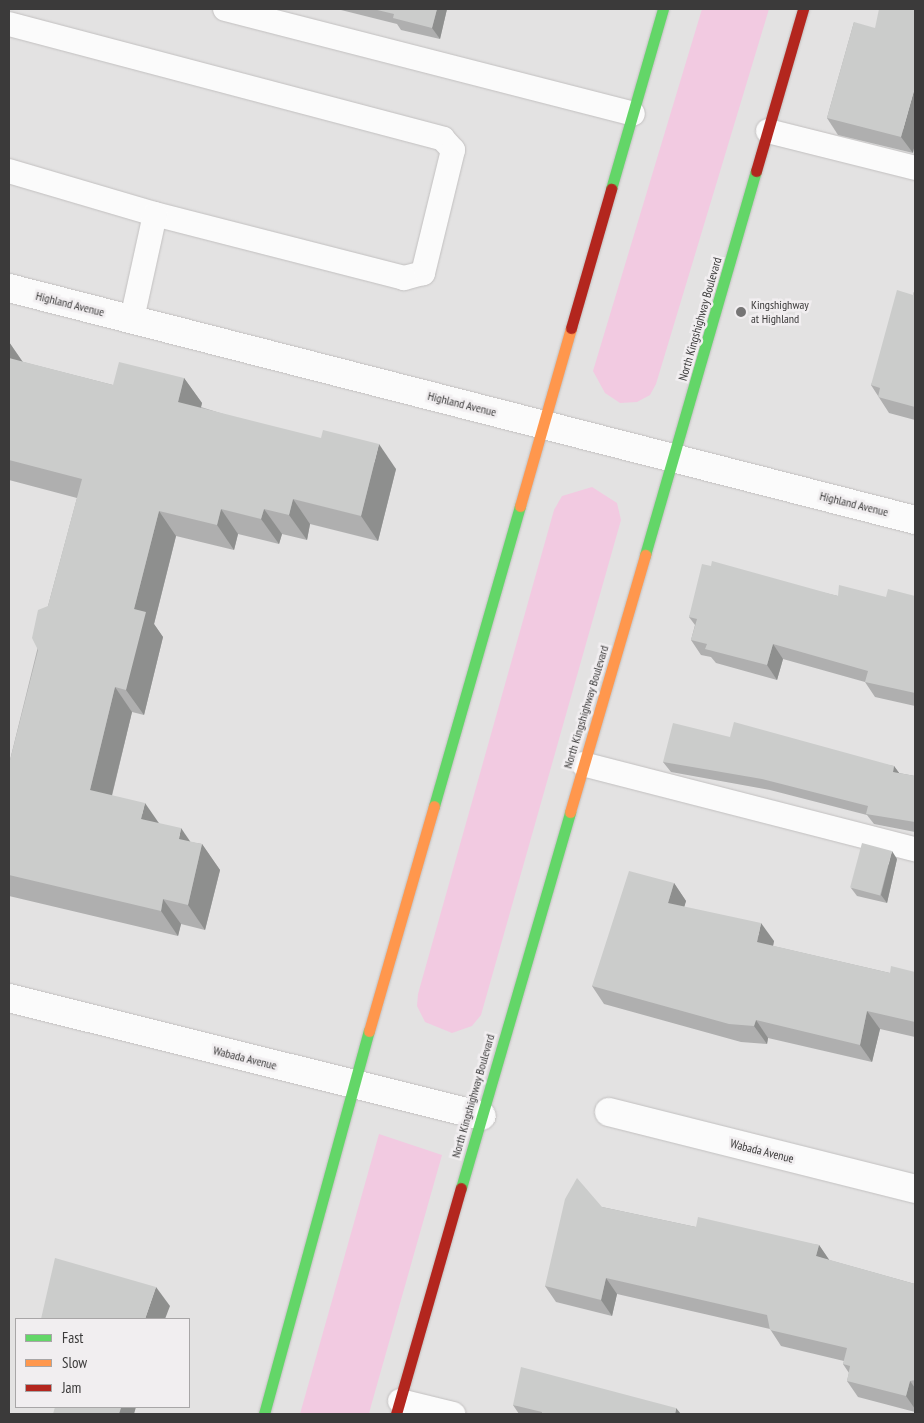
<!DOCTYPE html>
<html>
<head>
<meta charset="utf-8">
<style>
	body { margin:0 }
	#map { position:relative; width:924px; height:1423px; overflow:hidden; background:#e3e2e2; font-family:"PT Sans Narrow",sans-serif }
	div>[style] { position:absolute }
	[style*='--x'] { left:calc(var(--x)*1px); top:calc(var(--y)*1px); width:calc(var(--w)*1px); rotate:calc(var(--a)*1deg) }
	.green>* { inset:0; background:#f2cae1 }
	.roads { filter:drop-shadow(0 0 1px #c2c0c0) drop-shadow(0 0 1px #c2c0c0) }
	.lane>* { height:24px; margin:-12px; padding:0 12px; transform-origin:12px; border-radius:12px; background:#fbfbfb }
	.street>* { height:28px; margin:-14px; padding:0 14px; transform-origin:14px; border-radius:14px; background:#fbfbfb }
	.fast>* { height:11px; margin:-5.5px; padding:0 5.5px; transform-origin:5.5px; border-radius:5.5px; background:#63d668 }
	.slow>* { height:11px; margin:-5.5px; padding:0 5.5px; transform-origin:5.5px; border-radius:5.5px; background:#ff974d }
	.jam>* { height:11px; margin:-5.5px; padding:0 5.5px; transform-origin:5.5px; border-radius:5.5px; background:#b3261e }
	.wall>* { inset:0; background:#afafaf }
	.shaded-wall>* { inset:0; background:#8e8f8e }
	.building>* { inset:0; background:#cbcccb; transform-origin:0 0 }
	.dots>* { width:14px; height:14px; translate:-50% -50%; box-sizing:border-box; border:2px solid #f1eef0; border-radius:50% }
	span { translate:-50% -50%; white-space:nowrap; text-align:center; line-height:1.15; -webkit-text-stroke:5px #f1eef0; paint-order:stroke }
	.street-label { font-size:12px; color:#3b3a3a }
	.poi-label { font-size:12px; color:#3b3a3a }
	.left { translate:0 -50%; text-align:left }
	.frame { position:absolute; inset:0; border:10px solid #3b3a3a; pointer-events:none }
	.legend { position:absolute; left:15px; top:1318px; width:175px; height:90px; box-sizing:border-box; background:#f1eef0; border:1px solid #a8a6a7; margin:0; padding:6px 9px; list-style:none; font-size:15px; color:#3b3a3a }
	.legend li { display:flex; align-items:center; gap:10px; height:25px }
	.legend b { width:25px; border:1px solid #a8a6a7 }
</style>
</head>
<body>
<div id="map">
	<div class="green">
		<i style="clip-path:polygon(702px 9px,769px 9px,656px 384px,650px 395px,637px 402px,620px 403px,605px 393px,593px 371px)"></i>
		<i style="clip-path:polygon(592px 487px,617px 503px,621px 520px,481px 1015px,472px 1026px,452px 1033px,425px 1022px,417px 1006px,418px 994px,554px 510px,562px 496px)"></i>
		<i style="clip-path:polygon(379px 1134px,442px 1155px,371px 1406px,369px 1414px,300px 1414px)"></i>
	</div>
	<div class="roads">
		<div class="lane">
			<i style="--x:225;--y:9;--w:421;--a:14.4"></i>
			<i style="--x:9;--y:24;--w:449;--a:14.8"></i>
			<i style="--x:443;--y:139;--w:15;--a:48"></i>
			<i style="--x:453;--y:150;--w:127;--a:103.7"></i>
			<i style="--x:423;--y:273;--w:20;--a:165"></i>
			<i style="--x:404;--y:278;--w:257;--a:-165.6"></i>
			<i style="--x:155;--y:214;--w:152;--a:-163.6"></i>
			<i style="--x:768;--y:131;--w:152;--a:14.1"></i>
			<i style="--x:132;--y:319;--w:107;--a:-77.6"></i>
			<i style="--x:583;--y:764;--w:343;--a:14.4"></i>
			<i style="--x:400;--y:1401;--w:55;--a:13.8"></i>
		</div>
		<div class="street">
			<i style="--x:9;--y:288;--w:935;--a:14.36"></i>
			<i style="--x:9;--y:998;--w:487;--a:14"></i>
			<i style="--x:609;--y:1112;--w:316;--a:14.1"></i>
		</div>
		<div class="fast">
			<i style="--x:611;--y:189;--w:187;--a:-73.9"></i>
			<i style="--x:645;--y:555;--w:400;--a:-73.9"></i>
			<i style="--x:434;--y:806;--w:312;--a:-74"></i>
			<i style="--x:461;--y:1188;--w:391;--a:-73.8"></i>
			<i style="--x:264;--y:1414;--w:397;--a:-74.7"></i>
		</div>
		<div class="slow">
			<i style="--x:520;--y:506;--w:185;--a:-74"></i>
			<i style="--x:570;--y:812;--w:268;--a:-73.7"></i>
			<i style="--x:369;--y:1031;--w:234;--a:-73.9"></i>
		</div>
		<div class="jam">
			<i style="--x:756;--y:171;--w:169;--a:-73.8"></i>
			<i style="--x:571;--y:328;--w:145;--a:-73.9"></i>
			<i style="--x:396;--y:1414;--w:235;--a:-74"></i>
		</div>
	</div>
	<div class="wall">
		<i style="clip-path:polygon(340px 9px,447px 9px,440px 39px,401px 30px,397px 24px,341px 10px)"></i>
		<i style="clip-path:polygon(854px 22px,913px 153px,838px 135px,827px 118px)"></i>
		<i style="clip-path:polygon(915px 288px,915px 420px,889px 413px,871px 385px,913px 295px)"></i>
		<i style="clip-path:polygon(9px 342px,23px 362px,113px 385px,184px 378px,202px 403px,201px 407px,396px 469px,378px 541px,310px 524px,307px 540px,282px 534px,279px 544px,238px 534px,234px 550px,176px 536px,154px 624px,163px 637px,144px 715px,132px 712px,112px 796px,190px 842px,202px 844px,220px 870px,205px 930px,181px 924px,178px 936px,9px 896px,9px 764px,48px 606px,77px 498px,9px 480px)"></i>
		<i style="clip-path:polygon(711px 566px,838px 596px,886px 597px,915px 596px,915px 706px,875px 697px,865px 682px,783px 659px,777px 680px,716px 663px,711px 657px,701px 655px,691px 640px,695px 625px,689px 617px)"></i>
		<i style="clip-path:polygon(730px 737px,894px 766px,899px 773px,915px 776px,915px 832px,874px 824px,867px 815px,770px 790px,671px 772px,663px 762px)"></i>
		<i style="clip-path:polygon(897px 859px,887px 903px,857px 896px,851px 888px)"></i>
		<i style="clip-path:polygon(674px 883px,686px 901px,684px 907px,774px 941px,773px 946px,890px 973px,915px 972px,915px 1037px,880px 1029px,872px 1062px,768px 1038px,767px 1044px,741px 1042px,604px 1004px,592px 986px)"></i>
		<i style="clip-path:polygon(602px 1207px,696px 1227px,819px 1245px,829px 1260px,915px 1284px,915px 1412px,858px 1397px,847px 1381px,849px 1373px,843px 1364px,844px 1361px,781px 1346px,770px 1329px,617px 1294px,612px 1316px,556px 1302px,545px 1286px)"></i>
		<i style="clip-path:polygon(513px 1405px,681px 1414px,519px 1414px)"></i>
	</div>
	<div class="shaded-wall">
		<i style="clip-path:polygon(437px 9px,447px 9px,440px 39px,432px 28px)"></i>
		<i style="clip-path:polygon(915px 87px,915px 144px,913px 153px,901px 137px)"></i>
		<i style="clip-path:polygon(9px 342px,24px 364px,9px 366px)"></i>
		<i style="clip-path:polygon(184px 378px,202px 403px,196px 427px,178px 402px)"></i>
		<i style="clip-path:polygon(379px 444px,396px 469px,378px 541px,361px 516px)"></i>
		<i style="clip-path:polygon(293px 499px,310px 524px,307px 540px,289px 515px)"></i>
		<i style="clip-path:polygon(221px 509px,238px 534px,234px 550px,217px 525px)"></i>
		<i style="clip-path:polygon(264px 509px,282px 534px,279px 544px,261px 519px)"></i>
		<i style="clip-path:polygon(159px 511px,176px 536px,154px 624px,163px 637px,144px 715px,126px 690px,134px 609px)"></i>
		<i style="clip-path:polygon(773px 644px,783px 659px,777px 680px,767px 665px)"></i>
		<i style="clip-path:polygon(115px 687px,132px 712px,107px 815px,90px 790px)"></i>
		<i style="clip-path:polygon(894px 766px,902px 777px,893px 772px)"></i>
		<i style="clip-path:polygon(145px 803px,163px 829px,141px 819px)"></i>
		<i style="clip-path:polygon(181px 828px,198px 853px,179px 839px)"></i>
		<i style="clip-path:polygon(202px 844px,220px 870px,205px 930px,188px 905px)"></i>
		<i style="clip-path:polygon(892px 851px,897px 859px,887px 903px,881px 895px)"></i>
		<i style="clip-path:polygon(674px 883px,686px 901px,680px 921px,668px 903px)"></i>
		<i style="clip-path:polygon(163px 899px,181px 924px,178px 936px,161px 911px)"></i>
		<i style="clip-path:polygon(761px 923px,774px 941px,770px 960px,757px 942px)"></i>
		<i style="clip-path:polygon(867px 1011px,880px 1029px,872px 1062px,860px 1045px)"></i>
		<i style="clip-path:polygon(756px 1020px,768px 1038px,767px 1044px,754px 1026px)"></i>
		<i style="clip-path:polygon(819px 1245px,830px 1261px,816px 1256px)"></i>
		<i style="clip-path:polygon(606px 1278px,617px 1294px,612px 1316px,601px 1300px)"></i>
		<i style="clip-path:polygon(156px 1287px,170px 1306px,165px 1319px,145px 1319px)"></i>
		<i style="clip-path:polygon(910px 1381px,915px 1388px,915px 1409px,906px 1396px)"></i>
		<i style="clip-path:polygon(117px 1407px,136px 1407px,134px 1414px,119px 1414px)"></i>
		<i style="clip-path:polygon(676px 1408px,681px 1414px,675px 1414px)"></i>
	</div>
	<div class="building">
		<i style="clip-path:polygon(373px 9px,437px 9px,432px 28px,393px 18px,394px 14px)"></i>
		<i style="clip-path:polygon(879px 9px,915px 9px,915px 87px,901px 137px,827px 118px,854px 22px,875px 28px)"></i>
		<i style="clip-path:polygon(915px 288px,915px 407px,878px 397px,880px 388px,871px 385px,897px 290px,913px 295px)"></i>
		<i style="clip-path:polygon(9px 358px,113px 385px,119px 362px,184px 378px,178px 402px,321px 438px,323px 430px,379px 444px,361px 516px,293px 499px,289px 515px,264px 509px,261px 519px,221px 509px,217px 525px,159px 511px,134px 609px,146px 612px,126px 690px,115px 687px,90px 790px,145px 803px,141px 819px,181px 828px,179px 839px,202px 844px,188px 905px,163px 899px,161px 911px,9px 875px,9px 764px,38px 650px,32px 638px,38px 610px,48px 606px,82px 479px,9px 460px)"></i>
		<i style="clip-path:polygon(712px 561px,838px 596px,839px 585px,886px 597px,888px 589px,915px 596px,915px 693px,865px 682px,868px 671px,773px 644px,767px 665px,705px 649px,707px 644px,691px 640px,697px 619px,689px 617px,702px 564px,711px 566px)"></i>
		<i style="clip-path:polygon(734px 722px,894px 766px,893px 772px,915px 776px,915px 822px,866px 814px,868px 806px,762px 779px,663px 762px,673px 723px,730px 737px)"></i>
		<i style="left:862px;top:843px;width:31px;height:46px;rotate:15deg"></i>
		<i style="clip-path:polygon(629px 871px,674px 883px,668px 903px,761px 923px,757px 942px,890px 973px,891px 966px,915px 972px,915px 1022px,867px 1011px,860px 1045px,756px 1020px,754px 1026px,729px 1024px,592px 986px)"></i>
		<i style="clip-path:polygon(577px 1178px,602px 1207px,696px 1227px,698px 1217px,819px 1245px,816px 1256px,915px 1284px,915px 1380px,910px 1381px,906px 1396px,847px 1381px,850px 1366px,843px 1364px,847px 1348px,770px 1330px,767px 1315px,606px 1278px,601px 1300px,545px 1286px,565px 1199px)"></i>
		<i style="clip-path:polygon(55px 1258px,156px 1287px,145px 1319px,41px 1319px)"></i>
		<i style="clip-path:polygon(521px 1367px,676px 1408px,675px 1414px,542px 1414px,542px 1412px,513px 1405px)"></i>
		<i style="clip-path:polygon(55px 1407px,117px 1407px,121px 1408px,119px 1414px,53px 1414px)"></i>
	</div>
	<div class="dots">
		<i style="left:741px;top:312px;background:#767575"></i>
	</div>
	<div class="street-label">
		<span style="left:70px;top:304px;rotate:14deg">Highland Avenue</span>
		<span style="left:700px;top:319px;rotate:-74deg">North Kingshighway Boulevard</span>
		<span style="left:462px;top:404px;rotate:14deg">Highland Avenue</span>
		<span style="left:854px;top:504px;rotate:14deg">Highland Avenue</span>
		<span style="left:586px;top:707px;rotate:-73deg">North Kingshighway Boulevard</span>
		<span style="left:245px;top:1058px;rotate:14deg">Wabada Avenue</span>
		<span style="left:473px;top:1096px;rotate:-74deg">North Kingshighway Boulevard</span>
		<span style="left:762px;top:1151px;rotate:14deg">Wabada Avenue</span>
	</div>
	<div class="poi-label">
		<span class="left" style="left:751px;top:312px">Kingshighway<br>at Highland</span>
	</div>
	<div class="frame"></div>
	<ul class="legend">
	<li><b style="height:6px;background:#63d668"></b>Fast</li>
	<li><b style="height:6px;background:#ff974d"></b>Slow</li>
	<li><b style="height:6px;background:#b3261e"></b>Jam</li>
	</ul>
</div>
</body>
</html>
